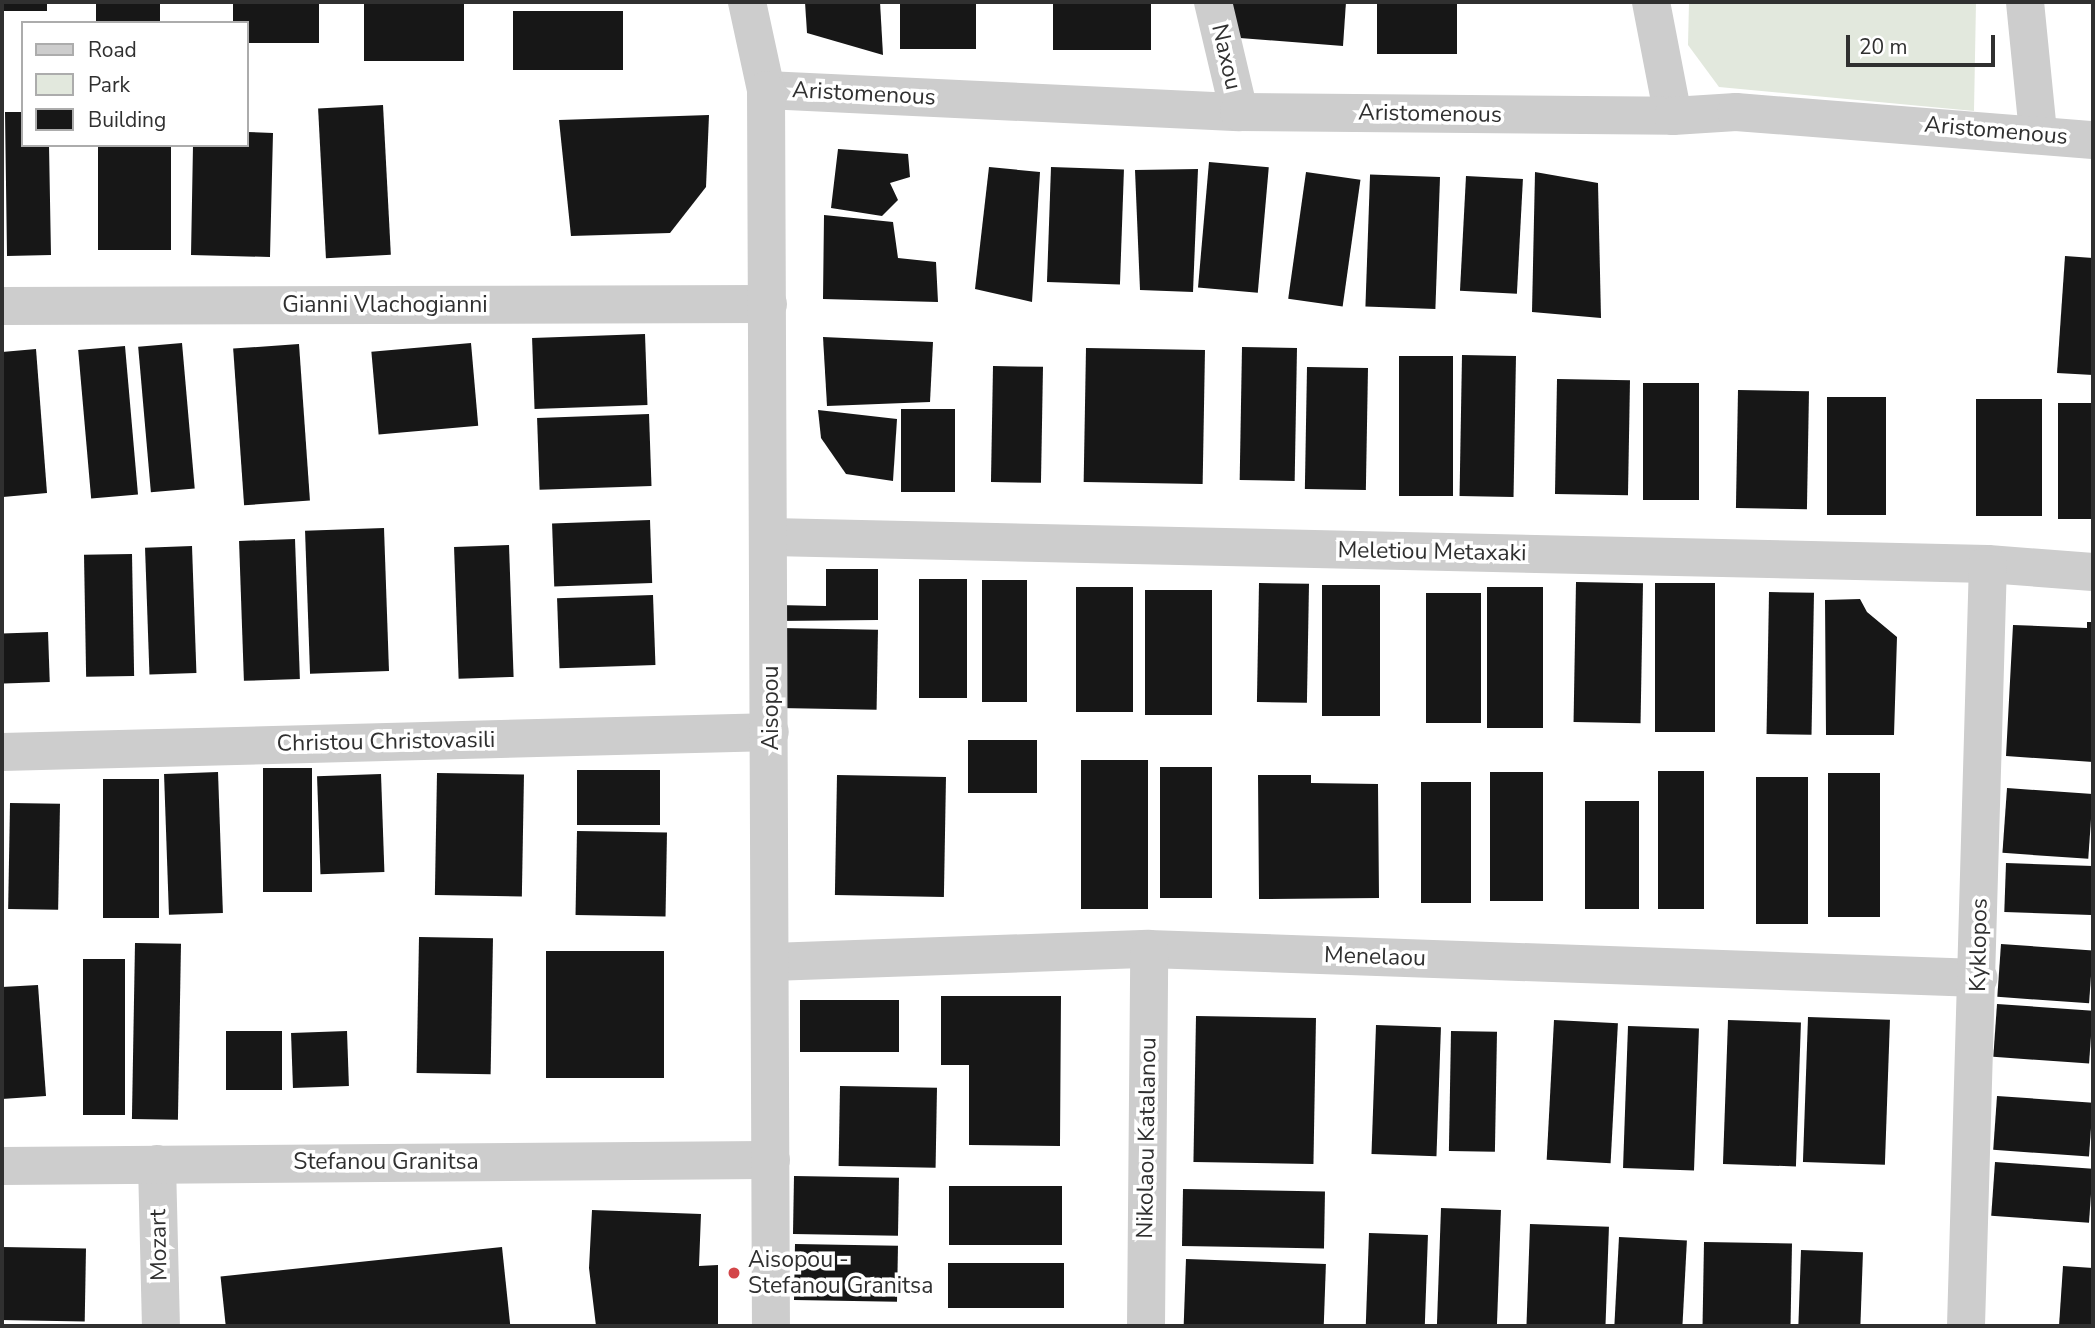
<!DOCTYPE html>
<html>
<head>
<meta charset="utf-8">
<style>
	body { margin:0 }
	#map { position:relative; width:2095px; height:1328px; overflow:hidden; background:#fff; font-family:"Nunito Sans",sans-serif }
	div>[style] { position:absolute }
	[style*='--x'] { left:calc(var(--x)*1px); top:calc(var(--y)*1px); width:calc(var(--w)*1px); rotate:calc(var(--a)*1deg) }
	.green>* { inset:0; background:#e2e8dd }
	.building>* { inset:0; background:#171717; transform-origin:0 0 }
	.minor>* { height:38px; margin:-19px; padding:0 19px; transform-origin:19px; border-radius:19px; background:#cdcdcd }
	.tertiary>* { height:38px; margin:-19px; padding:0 19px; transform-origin:19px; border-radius:19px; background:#cdcdcd }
	.dots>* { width:19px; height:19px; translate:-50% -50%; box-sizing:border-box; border:4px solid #fff; border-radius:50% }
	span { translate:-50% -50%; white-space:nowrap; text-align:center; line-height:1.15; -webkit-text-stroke:7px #fff; paint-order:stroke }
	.street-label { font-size:23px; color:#303030 }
	.poi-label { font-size:23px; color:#303030 }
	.left { translate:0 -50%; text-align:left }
	.frame { position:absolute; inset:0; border:4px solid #303030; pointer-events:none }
	.legend { position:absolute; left:21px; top:21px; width:228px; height:126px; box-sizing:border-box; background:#fff; border:2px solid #acacac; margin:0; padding:9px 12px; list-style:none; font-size:21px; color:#303030 }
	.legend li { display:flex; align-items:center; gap:14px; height:35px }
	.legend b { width:35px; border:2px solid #acacac }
	.scale { position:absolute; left:1846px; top:35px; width:149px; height:32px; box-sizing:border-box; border:4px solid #303030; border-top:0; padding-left:9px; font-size:21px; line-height:24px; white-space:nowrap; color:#303030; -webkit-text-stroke:5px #fff; paint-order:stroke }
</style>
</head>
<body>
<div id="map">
	<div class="green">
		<i style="clip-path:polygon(1689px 2px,1976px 2px,1974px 111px,1719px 87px,1688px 45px)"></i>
	</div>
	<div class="building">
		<i style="left:2px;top:2px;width:45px;height:9px"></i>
		<i style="left:96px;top:2px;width:64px;height:21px"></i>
		<i style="clip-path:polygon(233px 2px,319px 2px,319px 43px,247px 43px,247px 23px,233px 23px)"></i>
		<i style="left:364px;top:2px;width:100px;height:59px"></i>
		<i style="clip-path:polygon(805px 2px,880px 2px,883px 55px,807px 33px)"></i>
		<i style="left:900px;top:2px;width:76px;height:47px"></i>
		<i style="left:1053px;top:2px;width:98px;height:48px"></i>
		<i style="clip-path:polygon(1229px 2px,1346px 2px,1343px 46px,1227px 37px)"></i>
		<i style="left:1377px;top:2px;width:80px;height:52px"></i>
		<i style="left:513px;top:11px;width:110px;height:59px"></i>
		<i style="left:383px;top:105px;width:150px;height:65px;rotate:87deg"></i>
		<i style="clip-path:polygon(5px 112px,23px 112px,23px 145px,49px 145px,51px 255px,7px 256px)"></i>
		<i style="clip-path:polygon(709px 115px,706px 187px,670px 233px,571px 236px,559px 120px)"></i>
		<i style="clip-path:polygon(247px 132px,273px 133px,270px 257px,191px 255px,193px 145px,247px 145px)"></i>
		<i style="left:98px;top:145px;width:73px;height:105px"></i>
		<i style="clip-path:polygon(838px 149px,908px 154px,910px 177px,890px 183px,898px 200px,882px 216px,831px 208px)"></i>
		<i style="left:1209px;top:162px;width:60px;height:126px;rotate:5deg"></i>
		<i style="clip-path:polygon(989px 167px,1040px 172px,1032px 302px,975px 289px)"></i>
		<i style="left:1051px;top:167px;width:73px;height:115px;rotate:2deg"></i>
		<i style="clip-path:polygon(1198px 169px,1193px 292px,1140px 290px,1135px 170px)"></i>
		<i style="left:1306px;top:172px;width:55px;height:128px;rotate:8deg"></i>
		<i style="clip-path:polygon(1535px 172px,1598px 183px,1601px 318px,1532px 312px)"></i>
		<i style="left:1466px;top:176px;width:57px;height:115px;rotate:3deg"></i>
		<i style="left:1440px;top:177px;width:132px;height:70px;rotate:92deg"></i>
		<i style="clip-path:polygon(824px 215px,893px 222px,898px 258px,936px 262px,938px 302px,823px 299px)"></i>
		<i style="clip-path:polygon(2065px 256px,2093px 258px,2093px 375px,2057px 373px)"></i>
		<i style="left:645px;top:334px;width:71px;height:113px;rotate:88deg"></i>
		<i style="clip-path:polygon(823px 337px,933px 342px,930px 402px,827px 406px)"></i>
		<i style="left:182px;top:343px;width:146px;height:44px;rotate:85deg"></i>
		<i style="left:471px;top:343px;width:83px;height:100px;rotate:85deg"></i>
		<i style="left:299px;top:344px;width:157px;height:66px;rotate:86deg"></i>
		<i style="left:125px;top:346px;width:149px;height:47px;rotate:85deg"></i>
		<i style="left:1242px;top:347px;width:55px;height:133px;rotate:1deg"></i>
		<i style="left:1086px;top:348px;width:119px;height:134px;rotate:1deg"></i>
		<i style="clip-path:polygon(36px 349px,47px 493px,3px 497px,2px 352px)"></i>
		<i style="left:1462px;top:355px;width:54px;height:141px;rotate:1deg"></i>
		<i style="left:1399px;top:356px;width:54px;height:140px"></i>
		<i style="left:993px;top:366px;width:50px;height:116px;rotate:1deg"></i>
		<i style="left:1307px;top:367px;width:61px;height:122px;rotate:1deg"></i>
		<i style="left:1557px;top:379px;width:73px;height:115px;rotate:1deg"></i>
		<i style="left:1643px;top:383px;width:56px;height:117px"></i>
		<i style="left:1738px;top:390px;width:71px;height:118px;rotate:1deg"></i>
		<i style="left:1827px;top:397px;width:59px;height:118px"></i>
		<i style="left:1976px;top:399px;width:66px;height:117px"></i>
		<i style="left:2058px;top:403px;width:35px;height:116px"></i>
		<i style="left:901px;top:409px;width:54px;height:83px"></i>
		<i style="clip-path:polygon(818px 410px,897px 419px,893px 481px,846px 474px,821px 438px)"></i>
		<i style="left:649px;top:414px;width:72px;height:112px;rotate:88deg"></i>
		<i style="left:650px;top:520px;width:63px;height:98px;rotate:88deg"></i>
		<i style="left:384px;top:528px;width:143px;height:79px;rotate:88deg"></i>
		<i style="left:295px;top:539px;width:140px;height:56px;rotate:88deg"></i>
		<i style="left:509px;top:545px;width:132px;height:55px;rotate:88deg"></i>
		<i style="left:192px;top:546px;width:127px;height:47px;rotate:88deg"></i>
		<i style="left:132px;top:554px;width:122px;height:48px;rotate:89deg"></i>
		<i style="clip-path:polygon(826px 569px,878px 569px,878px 620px,777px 621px,777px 605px,826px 606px)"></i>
		<i style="left:967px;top:579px;width:119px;height:48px;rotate:90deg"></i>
		<i style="left:1027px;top:580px;width:122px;height:45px;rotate:90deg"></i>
		<i style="left:1576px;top:582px;width:67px;height:140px;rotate:1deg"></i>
		<i style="left:1259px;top:583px;width:50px;height:119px;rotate:1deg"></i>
		<i style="left:1655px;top:583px;width:60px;height:149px"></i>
		<i style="left:1322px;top:585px;width:58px;height:131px"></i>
		<i style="left:1076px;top:587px;width:57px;height:125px"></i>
		<i style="left:1487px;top:587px;width:56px;height:141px"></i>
		<i style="left:1212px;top:590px;width:125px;height:67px;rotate:90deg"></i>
		<i style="left:1769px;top:592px;width:45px;height:142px;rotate:1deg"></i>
		<i style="left:1426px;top:593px;width:55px;height:130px"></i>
		<i style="left:653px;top:595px;width:70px;height:96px;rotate:88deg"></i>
		<i style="clip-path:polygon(1860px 599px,1867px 612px,1897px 637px,1894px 735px,1826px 735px,1825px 600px)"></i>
		<i style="clip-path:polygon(2087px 622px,2093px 622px,2093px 762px,2006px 756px,2013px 625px,2087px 628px)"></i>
		<i style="left:780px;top:628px;width:98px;height:80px;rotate:1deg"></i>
		<i style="left:48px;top:632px;width:50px;height:46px;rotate:88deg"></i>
		<i style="left:1037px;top:740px;width:53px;height:69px;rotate:90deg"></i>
		<i style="left:1081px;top:760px;width:67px;height:149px"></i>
		<i style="left:1160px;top:767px;width:52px;height:131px"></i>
		<i style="left:263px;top:768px;width:49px;height:124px"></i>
		<i style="left:577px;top:770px;width:83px;height:55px"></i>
		<i style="left:1658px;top:771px;width:46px;height:138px"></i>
		<i style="left:218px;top:772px;width:141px;height:54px;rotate:88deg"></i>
		<i style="left:1490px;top:772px;width:53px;height:129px"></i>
		<i style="left:437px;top:773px;width:87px;height:122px;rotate:1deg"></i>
		<i style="left:1828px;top:773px;width:52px;height:144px"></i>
		<i style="left:381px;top:774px;width:98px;height:64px;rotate:88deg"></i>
		<i style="left:837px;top:775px;width:109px;height:120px;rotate:1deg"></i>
		<i style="clip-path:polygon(1258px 775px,1311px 775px,1311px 783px,1378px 784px,1379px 898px,1259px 899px)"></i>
		<i style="left:1808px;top:777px;width:147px;height:52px;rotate:90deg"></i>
		<i style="left:103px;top:779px;width:56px;height:139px"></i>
		<i style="left:1421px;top:782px;width:50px;height:121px"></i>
		<i style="left:2007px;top:788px;width:86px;height:65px;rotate:4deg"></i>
		<i style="left:1585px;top:801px;width:54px;height:108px"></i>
		<i style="left:10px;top:803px;width:50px;height:106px;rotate:1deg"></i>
		<i style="left:577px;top:831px;width:90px;height:84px;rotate:1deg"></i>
		<i style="left:2006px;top:863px;width:87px;height:49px;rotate:2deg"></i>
		<i style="left:419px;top:937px;width:74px;height:136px;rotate:1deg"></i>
		<i style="left:135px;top:943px;width:46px;height:176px;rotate:1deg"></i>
		<i style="left:2001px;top:944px;width:92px;height:53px;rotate:4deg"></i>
		<i style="left:546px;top:951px;width:118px;height:127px"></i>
		<i style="left:83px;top:959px;width:42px;height:156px"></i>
		<i style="clip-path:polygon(38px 985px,46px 1096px,2px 1099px,2px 987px)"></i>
		<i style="clip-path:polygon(941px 996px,1061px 996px,1060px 1146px,969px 1145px,969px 1065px,941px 1065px)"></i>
		<i style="left:800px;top:1000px;width:99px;height:52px"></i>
		<i style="left:1997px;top:1004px;width:96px;height:53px;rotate:4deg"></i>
		<i style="left:1196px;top:1016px;width:120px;height:146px;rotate:1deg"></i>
		<i style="left:1808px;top:1017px;width:82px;height:145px;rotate:2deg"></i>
		<i style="left:1554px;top:1020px;width:64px;height:140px;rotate:3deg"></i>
		<i style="left:1728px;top:1020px;width:73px;height:144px;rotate:2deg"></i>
		<i style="left:1376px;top:1025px;width:65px;height:129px;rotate:2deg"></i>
		<i style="left:1628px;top:1026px;width:71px;height:142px;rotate:2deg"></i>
		<i style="left:226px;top:1031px;width:56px;height:59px"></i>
		<i style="left:347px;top:1031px;width:55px;height:56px;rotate:88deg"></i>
		<i style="left:1451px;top:1031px;width:46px;height:120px;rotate:1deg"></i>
		<i style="left:840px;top:1086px;width:97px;height:80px;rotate:1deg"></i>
		<i style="left:1997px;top:1096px;width:96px;height:54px;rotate:4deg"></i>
		<i style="left:1995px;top:1162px;width:98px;height:54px;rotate:4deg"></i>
		<i style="left:794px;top:1176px;width:105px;height:58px;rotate:1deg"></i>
		<i style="left:949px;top:1186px;width:113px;height:59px"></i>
		<i style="left:1183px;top:1189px;width:142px;height:57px;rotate:1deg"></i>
		<i style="left:1441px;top:1208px;width:60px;height:118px;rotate:2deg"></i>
		<i style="clip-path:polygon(592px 1210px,701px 1214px,699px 1266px,718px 1265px,718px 1326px,596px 1326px,589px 1268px)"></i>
		<i style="left:1530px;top:1224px;width:79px;height:102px;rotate:2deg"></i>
		<i style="left:1369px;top:1233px;width:59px;height:93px;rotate:2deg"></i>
		<i style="left:1619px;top:1237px;width:68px;height:89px;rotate:3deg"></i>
		<i style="left:1704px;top:1242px;width:88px;height:84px;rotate:1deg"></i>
		<i style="left:795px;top:1244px;width:103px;height:56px;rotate:1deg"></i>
		<i style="left:2px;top:1247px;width:84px;height:73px;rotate:1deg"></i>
		<i style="left:502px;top:1247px;width:80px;height:283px;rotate:84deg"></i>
		<i style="left:1801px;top:1250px;width:62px;height:76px;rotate:2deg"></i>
		<i style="left:1186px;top:1259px;width:140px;height:67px;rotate:2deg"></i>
		<i style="left:948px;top:1263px;width:116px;height:45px"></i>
		<i style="clip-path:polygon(2063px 1266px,2093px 1268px,2093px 1326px,2059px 1326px)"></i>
	</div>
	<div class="minor">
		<i style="--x:1213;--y:2;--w:113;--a:76.7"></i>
		<i style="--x:1651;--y:2;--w:116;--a:79.1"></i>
		<i style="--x:2025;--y:2;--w:131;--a:84.3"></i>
		<i style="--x:766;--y:90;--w:474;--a:2.7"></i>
		<i style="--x:1239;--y:112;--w:434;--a:0.5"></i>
		<i style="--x:1673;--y:116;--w:63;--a:-3.6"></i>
		<i style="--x:1736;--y:112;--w:358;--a:4.5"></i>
		<i style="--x:2;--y:306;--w:766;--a:-0.15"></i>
		<i style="--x:771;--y:537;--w:1217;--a:1.27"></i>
		<i style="--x:1988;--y:564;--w:105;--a:4.4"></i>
		<i style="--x:2;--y:752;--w:768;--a:-1.49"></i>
		<i style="--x:771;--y:962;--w:378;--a:-2"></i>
		<i style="--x:1149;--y:949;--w:830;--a:2"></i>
		<i style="--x:157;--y:1164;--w:162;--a:88.6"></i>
		<i style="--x:2;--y:1166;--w:769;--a:-0.45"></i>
		<i style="--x:1146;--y:1326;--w:377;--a:-89.5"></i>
		<i style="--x:1966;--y:1326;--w:762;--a:-88.35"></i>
	</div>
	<div class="tertiary">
		<i style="--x:747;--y:2;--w:90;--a:77.8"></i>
		<i style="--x:766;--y:90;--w:1236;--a:89.77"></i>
	</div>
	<div class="dots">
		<i style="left:734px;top:1273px;background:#d34649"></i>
	</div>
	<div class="street-label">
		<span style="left:1226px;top:57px;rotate:77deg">Naxou</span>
		<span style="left:864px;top:94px;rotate:3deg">Aristomenous</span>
		<span style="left:1430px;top:114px;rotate:1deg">Aristomenous</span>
		<span style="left:1996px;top:131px;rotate:5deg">Aristomenous</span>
		<span style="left:385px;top:305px">Gianni Vlachogianni</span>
		<span style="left:1432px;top:552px;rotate:1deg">Meletiou Metaxaki</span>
		<span style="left:771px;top:708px;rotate:-90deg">Aisopou</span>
		<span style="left:386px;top:742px;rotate:-1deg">Christou Christovasili</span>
		<span style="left:1979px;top:945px;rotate:-89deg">Kyklopos</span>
		<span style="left:1375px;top:957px;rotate:2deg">Menelaou</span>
		<span style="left:1147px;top:1138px;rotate:-89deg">Nikolaou Katalanou</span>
		<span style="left:386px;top:1162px">Stefanou Granitsa</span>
		<span style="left:159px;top:1245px;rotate:-91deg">Mozart</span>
	</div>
	<div class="poi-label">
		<span class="left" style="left:748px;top:1273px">Aisopou -<br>Stefanou Granitsa</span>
	</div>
	<div class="frame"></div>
	<ul class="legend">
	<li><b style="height:9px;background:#cdcdcd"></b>Road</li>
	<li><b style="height:19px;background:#e2e8dd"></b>Park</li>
	<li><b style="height:19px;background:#171717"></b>Building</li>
	</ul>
	<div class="scale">20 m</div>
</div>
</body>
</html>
